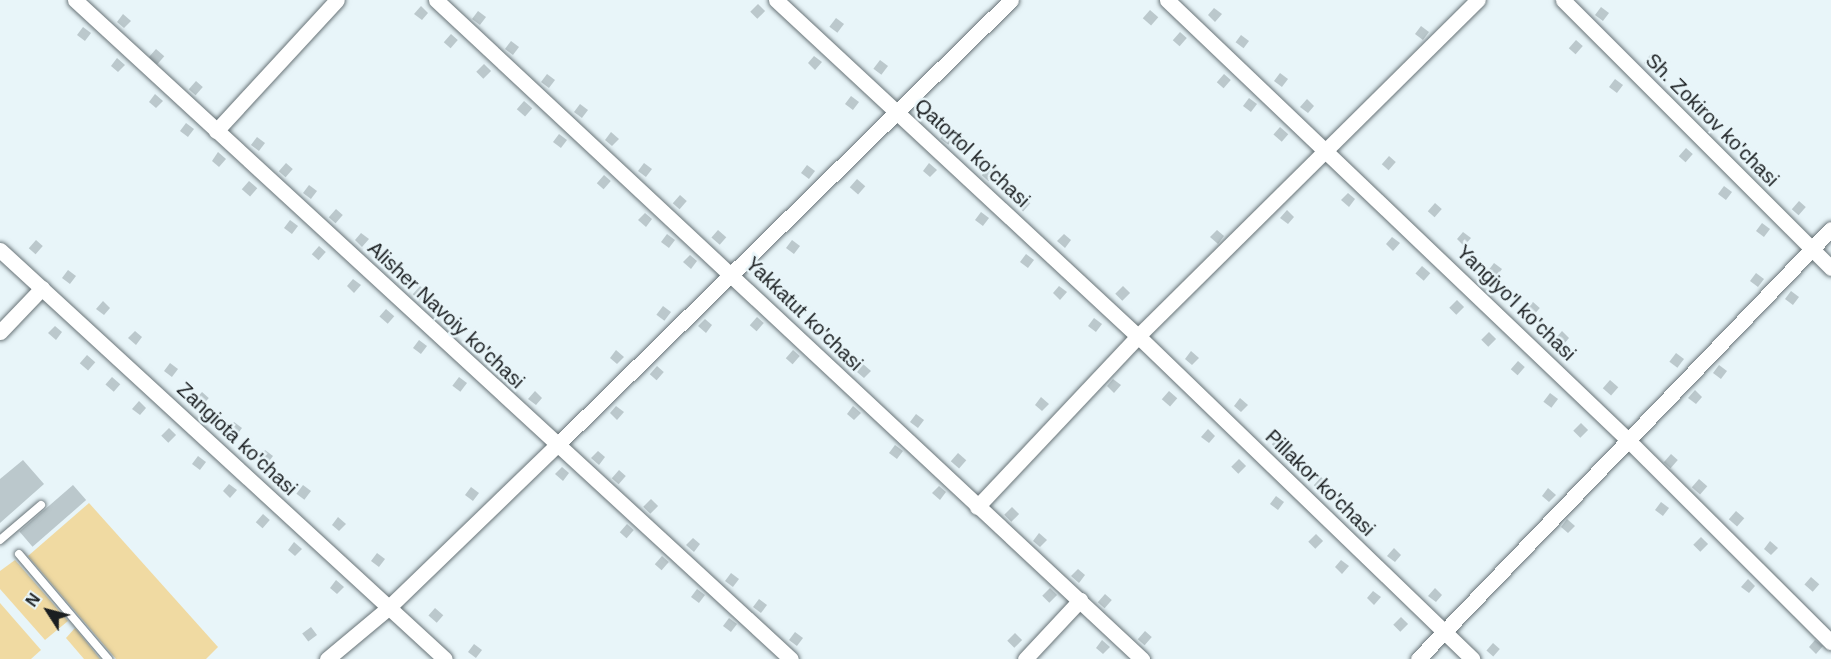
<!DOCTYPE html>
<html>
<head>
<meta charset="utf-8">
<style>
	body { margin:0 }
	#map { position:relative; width:1831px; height:659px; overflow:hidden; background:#e8f5f9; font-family:Arial,sans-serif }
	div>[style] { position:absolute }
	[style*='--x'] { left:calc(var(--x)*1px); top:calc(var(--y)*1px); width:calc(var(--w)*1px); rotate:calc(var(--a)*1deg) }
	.green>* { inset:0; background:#f0daa2 }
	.building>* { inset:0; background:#bbc8cc; transform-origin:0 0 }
	.roads { filter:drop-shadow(0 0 2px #687377) drop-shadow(0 0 2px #687377) }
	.lane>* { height:8px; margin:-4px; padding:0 4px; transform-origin:4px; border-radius:4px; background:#fff }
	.street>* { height:15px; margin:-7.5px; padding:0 7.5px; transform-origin:7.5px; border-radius:7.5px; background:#fff }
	span { translate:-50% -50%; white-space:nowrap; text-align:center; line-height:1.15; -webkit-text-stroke:5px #e8f5f9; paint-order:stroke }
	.street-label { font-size:20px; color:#1a1e20 }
	.north { position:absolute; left:18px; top:581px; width:60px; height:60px; -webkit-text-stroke:4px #e8f5f9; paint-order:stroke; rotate:306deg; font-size:16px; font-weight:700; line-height:24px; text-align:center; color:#1a1e20 }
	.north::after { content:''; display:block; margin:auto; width:21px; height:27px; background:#1a1e20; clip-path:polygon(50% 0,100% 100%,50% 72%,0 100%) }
</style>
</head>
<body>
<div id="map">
	<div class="green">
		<i style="clip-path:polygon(89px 503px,218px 647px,206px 659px,116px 659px,28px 556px)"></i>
		<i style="clip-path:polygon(15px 560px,68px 621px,45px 640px,0 589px,0 571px)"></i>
		<i style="clip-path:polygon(0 603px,41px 650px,31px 659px,0 659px)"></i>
		<i style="clip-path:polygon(75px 628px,100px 659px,84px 659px,66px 638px)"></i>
	</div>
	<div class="building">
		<i style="left:758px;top:4px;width:10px;height:11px;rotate:45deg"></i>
		<i style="clip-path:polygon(421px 6px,428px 13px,422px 20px,414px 14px)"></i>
		<i style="left:1601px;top:7px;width:10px;height:10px;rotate:37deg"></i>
		<i style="clip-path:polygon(1214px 8px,1222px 14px,1215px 22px,1208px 15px)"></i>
		<i style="left:1150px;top:10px;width:11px;height:11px;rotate:41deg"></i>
		<i style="left:478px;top:11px;width:10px;height:10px;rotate:37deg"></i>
		<i style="clip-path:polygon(123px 14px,131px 21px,124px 28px,117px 22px)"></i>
		<i style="left:836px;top:18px;width:10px;height:11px;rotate:37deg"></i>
		<i style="left:1421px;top:26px;width:10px;height:10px;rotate:37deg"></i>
		<i style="left:83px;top:27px;width:10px;height:10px;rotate:37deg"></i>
		<i style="left:1180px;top:32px;width:9px;height:11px;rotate:41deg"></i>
		<i style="left:451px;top:34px;width:9px;height:11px;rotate:41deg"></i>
		<i style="left:1241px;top:35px;width:10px;height:9px;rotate:37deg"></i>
		<i style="left:1576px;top:40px;width:9px;height:11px;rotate:41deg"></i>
		<i style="left:511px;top:41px;width:10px;height:10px;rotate:37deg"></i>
		<i style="left:156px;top:49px;width:11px;height:11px;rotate:41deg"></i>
		<i style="clip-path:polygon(1650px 55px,1658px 62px,1651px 69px,1644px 63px)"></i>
		<i style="clip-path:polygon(814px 56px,822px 62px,815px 70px,808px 63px)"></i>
		<i style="clip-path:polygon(117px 58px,125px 65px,118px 72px,111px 66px)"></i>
		<i style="left:880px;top:60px;width:10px;height:11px;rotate:37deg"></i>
		<i style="left:484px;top:64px;width:10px;height:11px;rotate:45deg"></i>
		<i style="left:1280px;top:73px;width:10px;height:10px;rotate:37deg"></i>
		<i style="left:547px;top:74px;width:10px;height:10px;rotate:37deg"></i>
		<i style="left:1224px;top:74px;width:9px;height:11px;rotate:41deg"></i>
		<i style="left:1615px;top:79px;width:10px;height:10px;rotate:37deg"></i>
		<i style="left:196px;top:81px;width:9px;height:11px;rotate:41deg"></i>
		<i style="clip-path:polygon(155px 94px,163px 101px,156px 108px,149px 102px)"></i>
		<i style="left:1691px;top:95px;width:11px;height:11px;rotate:41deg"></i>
		<i style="left:851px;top:96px;width:10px;height:10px;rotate:37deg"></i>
		<i style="left:1249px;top:98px;width:10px;height:10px;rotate:37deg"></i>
		<i style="clip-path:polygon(1307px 99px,1314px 106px,1308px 113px,1300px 107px)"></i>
		<i style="left:524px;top:101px;width:11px;height:11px;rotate:41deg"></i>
		<i style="left:580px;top:104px;width:10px;height:10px;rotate:37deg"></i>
		<i style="left:186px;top:123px;width:10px;height:10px;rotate:37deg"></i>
		<i style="left:1280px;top:127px;width:11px;height:10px;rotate:41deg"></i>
		<i style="left:947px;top:130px;width:10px;height:11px;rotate:37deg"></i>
		<i style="clip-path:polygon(611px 132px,619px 139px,612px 146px,605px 140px)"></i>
		<i style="left:1730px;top:133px;width:9px;height:11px;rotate:41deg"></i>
		<i style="left:559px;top:134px;width:10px;height:10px;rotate:37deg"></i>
		<i style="left:257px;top:137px;width:10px;height:10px;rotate:37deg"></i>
		<i style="left:1686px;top:148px;width:9px;height:11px;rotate:41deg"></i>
		<i style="clip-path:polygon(218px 152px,226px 159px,219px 167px,212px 161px)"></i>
		<i style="left:1389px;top:156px;width:9px;height:11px;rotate:41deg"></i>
		<i style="left:286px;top:163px;width:9px;height:11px;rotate:41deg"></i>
		<i style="left:644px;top:163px;width:10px;height:10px;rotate:37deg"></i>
		<i style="clip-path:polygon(929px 163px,937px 170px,930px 177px,923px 171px)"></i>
		<i style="left:807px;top:165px;width:10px;height:10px;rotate:37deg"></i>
		<i style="left:989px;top:167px;width:9px;height:11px;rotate:41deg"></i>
		<i style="left:1768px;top:171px;width:10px;height:10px;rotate:37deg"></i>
		<i style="left:604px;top:175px;width:9px;height:11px;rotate:41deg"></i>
		<i style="left:857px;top:179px;width:11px;height:11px;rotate:41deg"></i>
		<i style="left:249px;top:181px;width:11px;height:11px;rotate:41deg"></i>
		<i style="left:309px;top:185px;width:10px;height:10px;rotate:37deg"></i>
		<i style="left:1724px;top:186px;width:10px;height:10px;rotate:37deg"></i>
		<i style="clip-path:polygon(1348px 193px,1355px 199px,1349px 207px,1341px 200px)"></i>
		<i style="left:680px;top:195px;width:9px;height:11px;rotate:41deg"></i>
		<i style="left:1022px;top:196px;width:11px;height:11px;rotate:41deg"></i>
		<i style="left:1799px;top:201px;width:9px;height:11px;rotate:41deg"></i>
		<i style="left:1435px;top:203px;width:9px;height:11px;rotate:41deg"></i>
		<i style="left:336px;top:209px;width:9px;height:11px;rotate:41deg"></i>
		<i style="clip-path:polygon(1287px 210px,1294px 217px,1288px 224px,1280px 218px)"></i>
		<i style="left:981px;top:212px;width:10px;height:10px;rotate:37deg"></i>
		<i style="clip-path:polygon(645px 213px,652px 219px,646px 227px,638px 220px)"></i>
		<i style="left:290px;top:220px;width:10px;height:10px;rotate:37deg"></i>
		<i style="left:1762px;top:223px;width:10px;height:10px;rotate:37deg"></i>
		<i style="left:718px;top:230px;width:11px;height:10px;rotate:41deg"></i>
		<i style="clip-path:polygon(1217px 230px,1224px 236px,1218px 244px,1210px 237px)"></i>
		<i style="clip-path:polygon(1463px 232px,1471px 238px,1464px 246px,1457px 239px)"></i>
		<i style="clip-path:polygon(361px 233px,369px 239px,362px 247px,355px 240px)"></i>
		<i style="left:667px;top:234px;width:10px;height:10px;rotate:37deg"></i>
		<i style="clip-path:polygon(1064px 234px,1071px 240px,1065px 248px,1057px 241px)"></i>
		<i style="clip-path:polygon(1392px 237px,1400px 243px,1393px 251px,1386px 244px)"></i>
		<i style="left:36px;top:240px;width:9px;height:11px;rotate:41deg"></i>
		<i style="left:792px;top:240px;width:10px;height:10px;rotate:37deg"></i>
		<i style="left:319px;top:246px;width:9px;height:11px;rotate:41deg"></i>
		<i style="left:1026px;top:254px;width:10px;height:10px;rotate:37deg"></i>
		<i style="clip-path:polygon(690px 255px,697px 261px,691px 269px,683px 262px)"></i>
		<i style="clip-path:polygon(389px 258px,397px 265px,390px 272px,383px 266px)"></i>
		<i style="left:1494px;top:263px;width:10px;height:11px;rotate:37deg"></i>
		<i style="left:1422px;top:266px;width:11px;height:10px;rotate:41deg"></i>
		<i style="left:68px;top:270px;width:10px;height:10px;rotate:37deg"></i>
		<i style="left:1756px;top:273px;width:10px;height:10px;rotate:37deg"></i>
		<i style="clip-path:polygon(353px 279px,361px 285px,354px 293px,347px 286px)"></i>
		<i style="left:420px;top:286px;width:9px;height:11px;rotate:41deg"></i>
		<i style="clip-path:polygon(1059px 286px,1067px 292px,1060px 300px,1053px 293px)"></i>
		<i style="left:1123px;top:286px;width:10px;height:11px;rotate:45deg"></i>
		<i style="left:1791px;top:291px;width:10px;height:10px;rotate:37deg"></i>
		<i style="left:793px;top:299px;width:9px;height:11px;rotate:41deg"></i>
		<i style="left:1457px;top:300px;width:10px;height:11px;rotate:45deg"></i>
		<i style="clip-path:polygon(103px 301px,110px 308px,104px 315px,96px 309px)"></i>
		<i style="left:1533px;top:302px;width:9px;height:11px;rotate:41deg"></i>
		<i style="left:663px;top:306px;width:10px;height:11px;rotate:37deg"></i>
		<i style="left:386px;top:309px;width:11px;height:10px;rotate:41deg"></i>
		<i style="left:757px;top:317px;width:9px;height:11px;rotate:41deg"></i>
		<i style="left:1094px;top:318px;width:10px;height:10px;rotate:37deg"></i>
		<i style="clip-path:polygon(705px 319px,712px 325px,706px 333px,698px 326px)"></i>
		<i style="clip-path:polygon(55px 326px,62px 332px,56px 340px,48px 333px)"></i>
		<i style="clip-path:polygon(135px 331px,142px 337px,136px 345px,128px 338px)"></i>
		<i style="left:828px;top:331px;width:10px;height:11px;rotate:45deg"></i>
		<i style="clip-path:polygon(1562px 331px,1569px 338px,1563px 345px,1555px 339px)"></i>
		<i style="left:1489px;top:332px;width:10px;height:11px;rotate:45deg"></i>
		<i style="clip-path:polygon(474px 336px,481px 342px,475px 350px,467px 343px)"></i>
		<i style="left:419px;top:340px;width:10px;height:10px;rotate:37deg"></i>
		<i style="clip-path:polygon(616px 350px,624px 357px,617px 364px,610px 358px)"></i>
		<i style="left:793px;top:350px;width:9px;height:11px;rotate:41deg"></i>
		<i style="clip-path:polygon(1191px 351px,1199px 358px,1192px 365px,1185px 359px)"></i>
		<i style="left:1676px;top:353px;width:10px;height:11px;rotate:37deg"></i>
		<i style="left:87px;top:355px;width:11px;height:11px;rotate:41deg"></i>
		<i style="left:502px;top:361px;width:11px;height:11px;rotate:41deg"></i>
		<i style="left:1518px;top:361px;width:9px;height:11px;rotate:41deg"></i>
		<i style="left:170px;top:363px;width:10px;height:10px;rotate:37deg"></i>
		<i style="clip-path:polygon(863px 364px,871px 371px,864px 378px,857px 372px)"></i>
		<i style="left:1719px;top:365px;width:10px;height:10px;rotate:37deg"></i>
		<i style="left:657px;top:366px;width:9px;height:11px;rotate:41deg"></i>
		<i style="left:112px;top:377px;width:11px;height:10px;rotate:41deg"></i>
		<i style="left:459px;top:377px;width:10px;height:11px;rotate:37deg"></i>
		<i style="clip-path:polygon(1113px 379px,1121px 385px,1114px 393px,1107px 386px)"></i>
		<i style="left:1610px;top:380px;width:11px;height:11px;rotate:41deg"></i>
		<i style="clip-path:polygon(1695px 390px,1702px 397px,1696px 404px,1688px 398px)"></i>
		<i style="clip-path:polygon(535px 391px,542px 398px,536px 405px,528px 399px)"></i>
		<i style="left:1169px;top:391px;width:11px;height:11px;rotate:41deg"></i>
		<i style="left:202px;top:392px;width:9px;height:11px;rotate:41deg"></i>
		<i style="left:1550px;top:393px;width:10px;height:11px;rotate:37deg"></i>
		<i style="clip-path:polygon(1041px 397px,1049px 404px,1042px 411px,1035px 405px)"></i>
		<i style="clip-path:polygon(1240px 398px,1248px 405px,1241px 412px,1234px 406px)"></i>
		<i style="clip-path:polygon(139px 401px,146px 408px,140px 415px,132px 409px)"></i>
		<i style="clip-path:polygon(616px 406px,624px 412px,617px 420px,610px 413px)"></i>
		<i style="clip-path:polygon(853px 406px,861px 413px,854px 420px,847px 414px)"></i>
		<i style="left:916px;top:414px;width:10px;height:10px;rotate:37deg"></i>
		<i style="left:234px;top:422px;width:10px;height:10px;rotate:37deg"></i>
		<i style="left:1581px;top:423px;width:10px;height:11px;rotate:45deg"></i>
		<i style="left:169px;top:428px;width:10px;height:11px;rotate:45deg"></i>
		<i style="clip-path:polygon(1208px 429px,1215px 436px,1209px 443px,1201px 437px)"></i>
		<i style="left:1279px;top:436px;width:11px;height:11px;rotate:41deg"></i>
		<i style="left:895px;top:445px;width:10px;height:10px;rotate:37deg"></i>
		<i style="left:265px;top:450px;width:10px;height:11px;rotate:37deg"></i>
		<i style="clip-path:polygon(598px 451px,605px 457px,599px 465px,591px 458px)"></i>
		<i style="left:958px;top:453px;width:11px;height:11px;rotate:41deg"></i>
		<i style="left:1671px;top:454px;width:9px;height:11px;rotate:41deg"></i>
		<i style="left:198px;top:456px;width:10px;height:10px;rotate:37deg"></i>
		<i style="left:1239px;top:459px;width:10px;height:11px;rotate:45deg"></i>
		<i style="clip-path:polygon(23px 460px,44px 484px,0 523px,0 479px)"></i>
		<i style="clip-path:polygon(562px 467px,569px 473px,563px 481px,555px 474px)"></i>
		<i style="left:619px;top:470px;width:9px;height:11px;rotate:41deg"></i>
		<i style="left:1321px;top:477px;width:9px;height:11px;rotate:41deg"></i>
		<i style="left:1699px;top:479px;width:11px;height:11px;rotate:41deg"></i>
		<i style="clip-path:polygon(229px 484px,237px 490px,230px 498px,223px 491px)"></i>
		<i style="left:73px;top:485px;width:20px;height:71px;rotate:49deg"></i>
		<i style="left:303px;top:485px;width:10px;height:11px;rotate:37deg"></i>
		<i style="clip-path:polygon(939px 486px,946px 492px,940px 500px,932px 493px)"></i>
		<i style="left:471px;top:487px;width:10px;height:10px;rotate:37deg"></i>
		<i style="clip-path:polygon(1548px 488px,1556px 495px,1549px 502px,1542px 496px)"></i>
		<i style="left:1276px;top:496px;width:10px;height:10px;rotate:37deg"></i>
		<i style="left:651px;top:499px;width:10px;height:11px;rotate:45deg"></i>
		<i style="left:1661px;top:502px;width:10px;height:10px;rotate:37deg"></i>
		<i style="left:1012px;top:507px;width:10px;height:11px;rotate:45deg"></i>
		<i style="left:1354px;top:510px;width:10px;height:10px;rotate:37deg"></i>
		<i style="left:1736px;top:511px;width:11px;height:11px;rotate:41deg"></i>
		<i style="left:263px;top:514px;width:9px;height:11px;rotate:41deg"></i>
		<i style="clip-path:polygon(338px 517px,346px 524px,339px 531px,332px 525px)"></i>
		<i style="clip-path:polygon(1567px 519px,1575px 526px,1568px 533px,1561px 527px)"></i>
		<i style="left:627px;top:524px;width:9px;height:11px;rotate:41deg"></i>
		<i style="clip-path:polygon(1039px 533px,1047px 540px,1040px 547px,1033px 541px)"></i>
		<i style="left:1316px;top:534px;width:10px;height:11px;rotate:45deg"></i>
		<i style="left:1701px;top:537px;width:10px;height:11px;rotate:45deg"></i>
		<i style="clip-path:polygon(693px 538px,700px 544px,694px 552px,686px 545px)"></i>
		<i style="clip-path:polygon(1770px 541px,1778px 548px,1771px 555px,1764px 549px)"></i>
		<i style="clip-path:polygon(294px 542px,302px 549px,295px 556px,288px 550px)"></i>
		<i style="clip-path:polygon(1394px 548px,1401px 555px,1395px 562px,1387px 556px)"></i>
		<i style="left:377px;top:553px;width:10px;height:10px;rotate:37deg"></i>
		<i style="left:662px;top:556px;width:9px;height:11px;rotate:41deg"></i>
		<i style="clip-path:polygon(1341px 560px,1349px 566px,1342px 574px,1335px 567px)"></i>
		<i style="clip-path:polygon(1078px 569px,1085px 575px,1079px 583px,1071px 576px)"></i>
		<i style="left:731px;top:573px;width:10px;height:10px;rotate:37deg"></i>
		<i style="left:1811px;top:577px;width:11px;height:10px;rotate:41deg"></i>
		<i style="clip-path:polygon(1748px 579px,1755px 586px,1749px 593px,1741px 587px)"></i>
		<i style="clip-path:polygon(336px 580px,344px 587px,337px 594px,330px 588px)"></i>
		<i style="left:1050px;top:588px;width:10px;height:11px;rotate:45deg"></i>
		<i style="clip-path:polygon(1435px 588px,1442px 595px,1436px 602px,1428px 596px)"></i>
		<i style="left:697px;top:589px;width:10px;height:10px;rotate:37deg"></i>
		<i style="clip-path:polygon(1373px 591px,1381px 597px,1374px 605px,1367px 598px)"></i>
		<i style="left:1105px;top:594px;width:9px;height:11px;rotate:41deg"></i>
		<i style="left:759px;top:599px;width:10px;height:10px;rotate:37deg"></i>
		<i style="left:435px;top:608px;width:11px;height:10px;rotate:41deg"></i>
		<i style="left:1401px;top:617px;width:10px;height:11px;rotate:45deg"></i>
		<i style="left:729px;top:618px;width:10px;height:10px;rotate:37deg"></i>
		<i style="left:311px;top:627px;width:10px;height:11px;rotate:53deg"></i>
		<i style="left:1145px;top:631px;width:9px;height:11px;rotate:41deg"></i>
		<i style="left:795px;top:632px;width:10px;height:10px;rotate:37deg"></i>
		<i style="left:1015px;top:633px;width:10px;height:11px;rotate:45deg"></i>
		<i style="clip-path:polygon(1102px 640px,1110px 647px,1103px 654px,1096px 648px)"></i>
		<i style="clip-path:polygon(1815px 640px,1823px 646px,1816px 654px,1809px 647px)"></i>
		<i style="left:1493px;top:643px;width:9px;height:10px;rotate:41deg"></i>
		<i style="left:474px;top:644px;width:10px;height:10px;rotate:37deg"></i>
	</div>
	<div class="roads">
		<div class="lane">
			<i style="--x:0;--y:540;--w:54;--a:-40.5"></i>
			<i style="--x:19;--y:554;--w:138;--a:49.7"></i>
		</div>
		<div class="street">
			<i style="--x:75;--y:0;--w:973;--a:42.63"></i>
			<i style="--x:436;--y:0;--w:966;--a:43.03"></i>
			<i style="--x:776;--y:0;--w:494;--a:42.9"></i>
			<i style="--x:1138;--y:336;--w:465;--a:44"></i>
			<i style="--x:1167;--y:0;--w:636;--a:43.66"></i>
			<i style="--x:1627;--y:439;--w:288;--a:44.9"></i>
			<i style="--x:1563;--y:0;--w:379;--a:45"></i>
			<i style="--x:216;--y:131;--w:178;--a:-47.3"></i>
			<i style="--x:0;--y:250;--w:604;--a:42.59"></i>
			<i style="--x:0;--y:332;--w:61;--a:-46.3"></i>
			<i style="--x:977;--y:507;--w:235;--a:-46.7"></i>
			<i style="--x:1138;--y:336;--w:478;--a:-44.7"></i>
			<i style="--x:327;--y:659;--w:80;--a:-39.9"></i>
			<i style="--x:388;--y:608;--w:233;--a:-44"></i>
			<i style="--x:556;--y:446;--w:637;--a:-44.43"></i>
			<i style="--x:1025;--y:659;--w:81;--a:-47"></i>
			<i style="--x:1418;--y:659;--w:596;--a:-46.16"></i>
		</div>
	</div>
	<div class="street-label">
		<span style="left:1712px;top:120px;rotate:45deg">Sh. Zokirov ko'chasi</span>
		<span style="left:972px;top:153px;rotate:43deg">Qatortol ko'chasi</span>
		<span style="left:1516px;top:303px;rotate:44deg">Yangiyo'l ko'chasi</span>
		<span style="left:804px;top:314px;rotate:44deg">Yakkatut ko'chasi</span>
		<span style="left:446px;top:315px;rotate:43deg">Alisher Navoiy ko'chasi</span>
		<span style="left:237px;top:439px;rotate:43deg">Zangiota ko'chasi</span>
		<span style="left:1320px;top:483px;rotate:44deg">Pillakor ko'chasi</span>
	</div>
	<div class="north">N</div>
</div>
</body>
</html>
